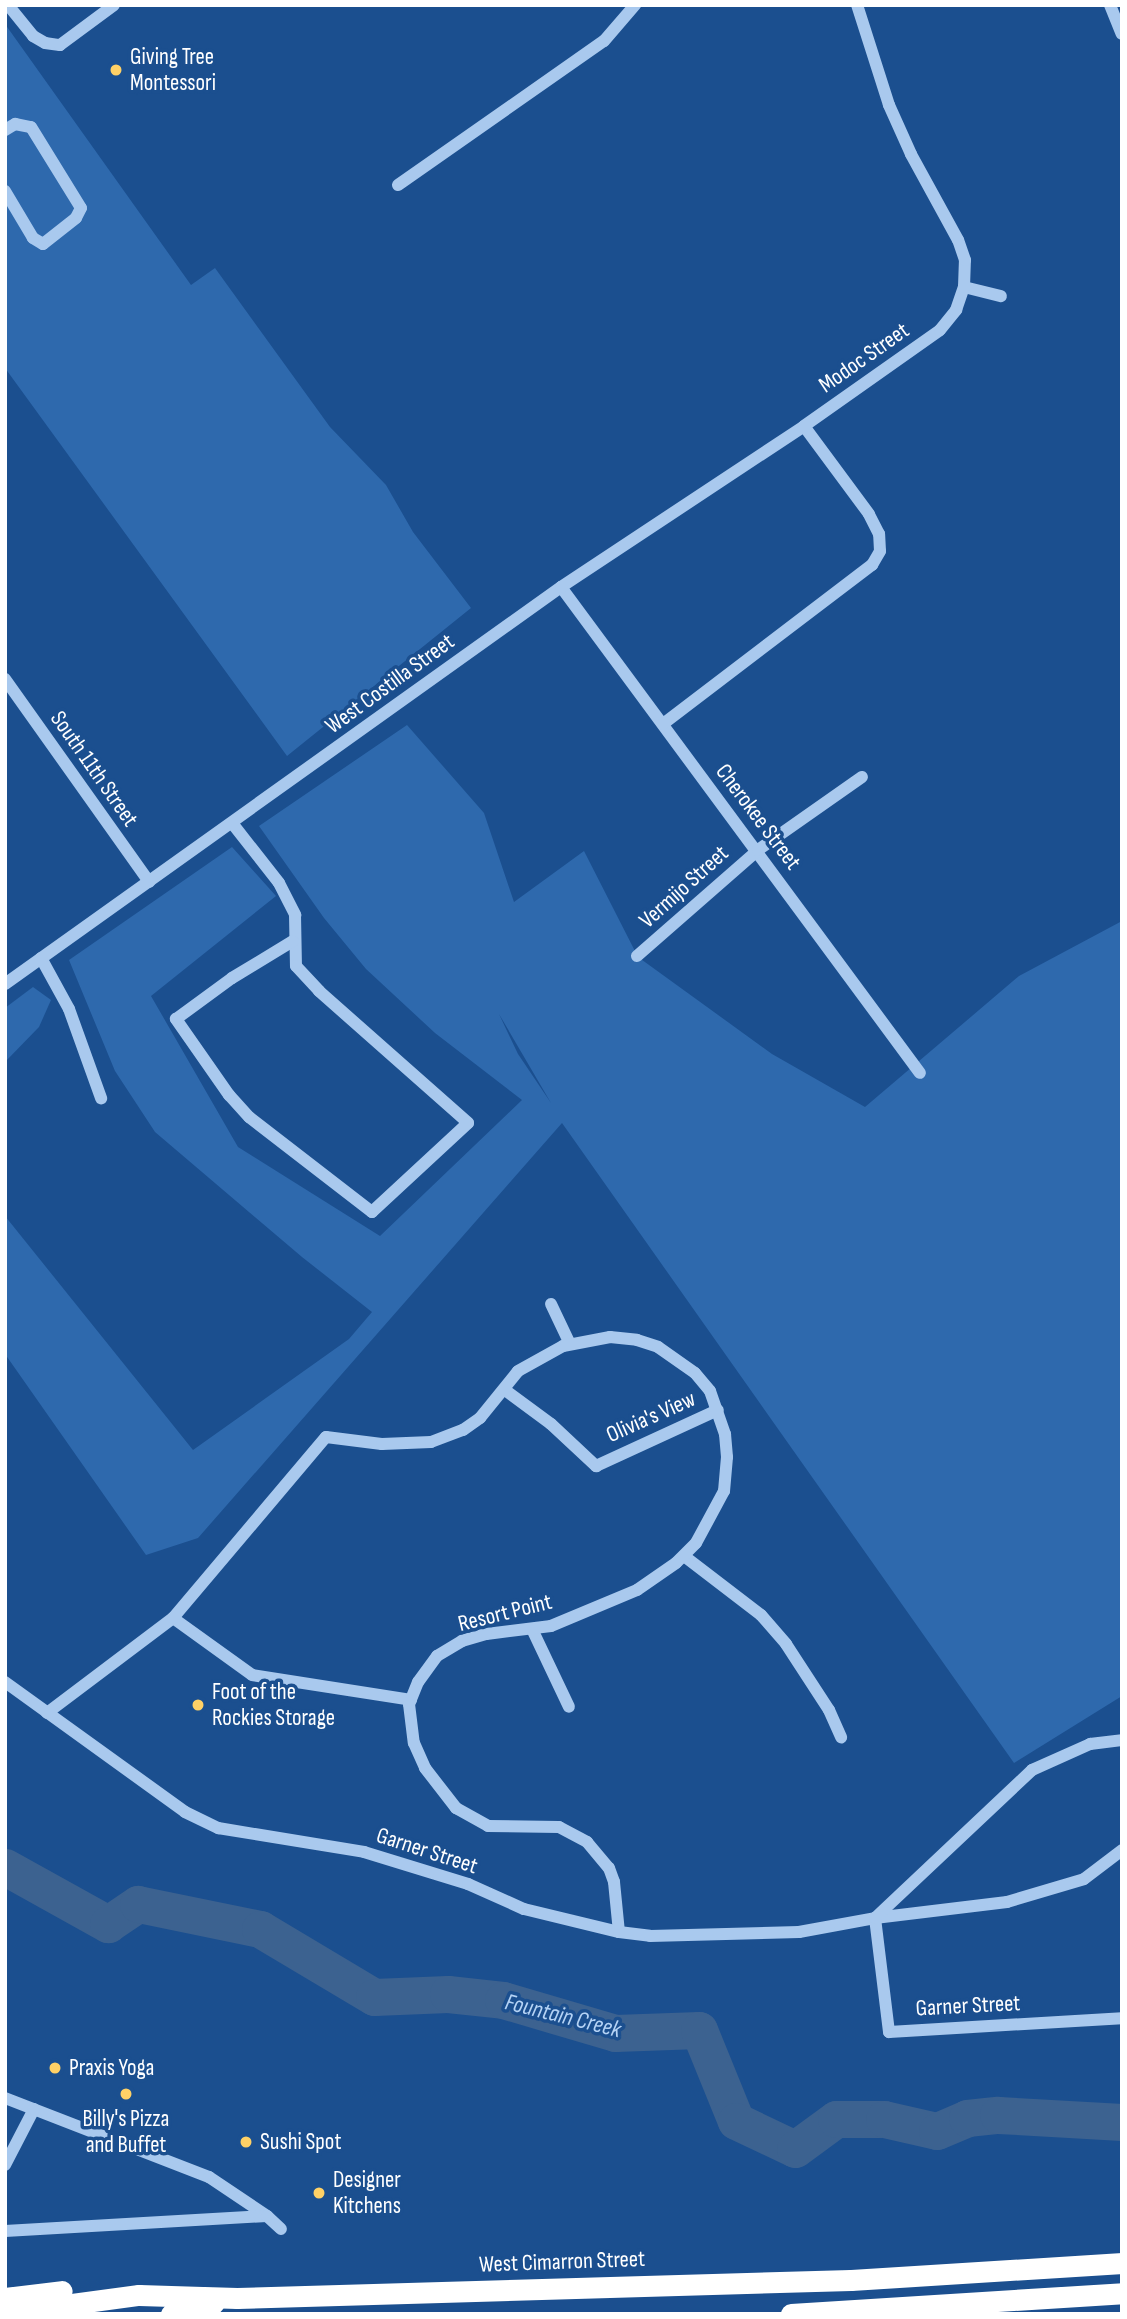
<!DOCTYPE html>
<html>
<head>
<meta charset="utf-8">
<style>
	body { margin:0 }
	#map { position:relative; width:1127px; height:2319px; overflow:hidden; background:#1b4f8f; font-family:"Sofia Sans Condensed",sans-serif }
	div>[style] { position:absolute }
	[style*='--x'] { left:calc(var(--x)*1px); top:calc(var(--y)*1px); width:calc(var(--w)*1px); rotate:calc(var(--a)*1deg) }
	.green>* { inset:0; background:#2e69ad }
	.river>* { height:37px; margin:-18.5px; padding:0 18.5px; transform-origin:18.5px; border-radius:18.5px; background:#3c6290 }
	.minor>* { height:12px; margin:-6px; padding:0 6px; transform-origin:6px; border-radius:6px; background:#a9c9ee }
	.highway>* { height:21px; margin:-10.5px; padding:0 10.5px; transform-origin:10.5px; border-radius:10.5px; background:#fff }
	.dots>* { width:19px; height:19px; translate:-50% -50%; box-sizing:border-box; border:4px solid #1b4f8f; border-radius:50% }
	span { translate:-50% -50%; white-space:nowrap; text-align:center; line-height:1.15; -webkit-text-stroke:7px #1b4f8f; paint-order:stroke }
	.poi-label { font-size:23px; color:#fff }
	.left { translate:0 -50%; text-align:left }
	.street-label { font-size:23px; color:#fff }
	.water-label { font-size:24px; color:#b5d3f5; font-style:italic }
	.frame { position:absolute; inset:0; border:7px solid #fff; pointer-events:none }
</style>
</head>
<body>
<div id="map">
	<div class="green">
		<i style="clip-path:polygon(5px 24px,191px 285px,215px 268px,330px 427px,386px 485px,413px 532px,471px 608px,287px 756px,5px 368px)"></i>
		<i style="clip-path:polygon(evenodd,407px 725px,484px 813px,514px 902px,584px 851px,638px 957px,772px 1054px,865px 1107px,1019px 976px,1122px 921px,1122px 1696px,1014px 1763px,562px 1123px,198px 1538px,146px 1555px,5px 1354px,5px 1216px,193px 1450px,349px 1339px,372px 1312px,302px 1257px,155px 1132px,115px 1071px,69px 960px,232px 847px,276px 896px,151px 996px,238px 1147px,380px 1236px,522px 1100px,435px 1033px,366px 969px,324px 918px,259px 826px,407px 725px,499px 1014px,551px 1103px,518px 1054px,499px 1014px)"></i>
		<i style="clip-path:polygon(33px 987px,51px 1000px,39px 1027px,5px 1062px,5px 1008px)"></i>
	</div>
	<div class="river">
		<i style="--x:5;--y:1867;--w:118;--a:29"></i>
		<i style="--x:108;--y:1924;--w:36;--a:-34"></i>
		<i style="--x:138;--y:1904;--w:125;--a:11.6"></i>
		<i style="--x:260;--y:1929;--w:133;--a:30.8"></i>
		<i style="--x:374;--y:1997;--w:74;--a:-2.3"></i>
		<i style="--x:448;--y:1994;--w:55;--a:6.2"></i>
		<i style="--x:503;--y:2000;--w:117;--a:16.4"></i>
		<i style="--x:615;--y:2033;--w:84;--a:-2"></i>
		<i style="--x:699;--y:2030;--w:98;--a:67.9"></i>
		<i style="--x:736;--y:2121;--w:65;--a:25.4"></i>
		<i style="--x:795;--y:2149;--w:51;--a:-36.2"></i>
		<i style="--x:836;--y:2119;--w:48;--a:0"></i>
		<i style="--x:884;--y:2119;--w:54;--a:12.8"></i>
		<i style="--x:937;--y:2131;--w:33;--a:-23"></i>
		<i style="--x:967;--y:2118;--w:31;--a:-6"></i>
		<i style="--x:998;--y:2115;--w:124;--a:3.2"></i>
	</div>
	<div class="minor">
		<i style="--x:8;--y:5;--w:40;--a:51"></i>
		<i style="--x:33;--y:36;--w:14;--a:30"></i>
		<i style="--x:45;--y:43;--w:15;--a:8"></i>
		<i style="--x:60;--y:45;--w:67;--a:-36.5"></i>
		<i style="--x:1110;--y:5;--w:31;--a:68"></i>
		<i style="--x:5;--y:130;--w:12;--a:-31"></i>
		<i style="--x:15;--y:124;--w:16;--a:11"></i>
		<i style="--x:31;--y:127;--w:95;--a:58.3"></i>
		<i style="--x:81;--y:208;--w:11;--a:117"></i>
		<i style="--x:76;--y:218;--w:42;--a:141.8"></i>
		<i style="--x:43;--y:244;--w:12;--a:-149"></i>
		<i style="--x:33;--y:238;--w:55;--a:-120.8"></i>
		<i style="--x:398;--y:185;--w:251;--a:-35"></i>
		<i style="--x:604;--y:41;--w:48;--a:-49.3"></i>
		<i style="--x:964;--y:287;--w:38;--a:14"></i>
		<i style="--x:561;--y:587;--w:604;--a:53.55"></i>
		<i style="--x:5;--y:679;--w:249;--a:54.6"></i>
		<i style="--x:663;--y:724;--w:263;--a:-37.3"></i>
		<i style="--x:872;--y:565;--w:16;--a:-60"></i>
		<i style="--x:880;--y:551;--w:17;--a:-93"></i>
		<i style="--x:879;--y:534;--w:22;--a:-117"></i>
		<i style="--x:869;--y:514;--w:109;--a:-126.5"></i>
		<i style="--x:232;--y:823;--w:76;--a:51.9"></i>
		<i style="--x:279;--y:883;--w:36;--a:63"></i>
		<i style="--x:295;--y:915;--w:51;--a:88.9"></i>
		<i style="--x:296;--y:966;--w:34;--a:47"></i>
		<i style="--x:319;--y:991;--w:199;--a:41.5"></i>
		<i style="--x:468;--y:1123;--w:131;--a:137.2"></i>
		<i style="--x:372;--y:1212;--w:155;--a:-142.3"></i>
		<i style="--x:249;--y:1117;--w:30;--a:-132"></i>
		<i style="--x:229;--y:1095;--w:93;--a:-124.9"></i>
		<i style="--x:176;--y:1019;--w:69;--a:-36.2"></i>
		<i style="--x:232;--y:978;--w:71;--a:-31.2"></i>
		<i style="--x:637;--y:956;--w:161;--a:-41.2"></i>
		<i style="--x:758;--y:850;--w:127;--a:-35.1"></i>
		<i style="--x:41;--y:958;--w:58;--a:61.2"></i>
		<i style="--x:69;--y:1009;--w:95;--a:70.2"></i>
		<i style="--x:5;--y:984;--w:683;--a:-35.53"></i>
		<i style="--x:561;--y:587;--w:291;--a:-33.5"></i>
		<i style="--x:804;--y:426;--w:166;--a:-35.2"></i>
		<i style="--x:940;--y:330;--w:26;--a:-51"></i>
		<i style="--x:956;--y:310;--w:24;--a:-71"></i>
		<i style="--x:964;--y:287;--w:27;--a:-88"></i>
		<i style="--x:965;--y:260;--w:21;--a:-109"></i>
		<i style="--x:958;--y:240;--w:98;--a:-118.7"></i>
		<i style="--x:911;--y:154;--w:54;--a:-114.2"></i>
		<i style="--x:889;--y:105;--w:105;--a:-107.7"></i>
		<i style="--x:551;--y:1304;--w:44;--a:64.6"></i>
		<i style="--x:505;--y:1390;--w:57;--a:36.5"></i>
		<i style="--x:551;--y:1424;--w:62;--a:43"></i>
		<i style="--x:596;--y:1466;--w:134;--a:-24.7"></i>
		<i style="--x:684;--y:1556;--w:97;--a:37.5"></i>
		<i style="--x:761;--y:1615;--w:38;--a:49"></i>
		<i style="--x:786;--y:1644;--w:79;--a:56.9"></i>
		<i style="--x:829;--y:1710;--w:30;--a:66"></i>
		<i style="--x:173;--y:1618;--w:97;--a:35.8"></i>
		<i style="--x:252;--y:1675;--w:161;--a:8.9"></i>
		<i style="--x:532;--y:1629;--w:86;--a:64.6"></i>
		<i style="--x:5;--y:1682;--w:222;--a:35.8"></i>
		<i style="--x:185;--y:1812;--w:37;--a:26"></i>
		<i style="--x:218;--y:1828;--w:148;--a:9.3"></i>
		<i style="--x:364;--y:1852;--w:109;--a:17.1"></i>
		<i style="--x:468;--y:1884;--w:61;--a:24.1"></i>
		<i style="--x:524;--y:1909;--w:98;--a:13.6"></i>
		<i style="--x:619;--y:1932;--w:31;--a:7"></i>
		<i style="--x:650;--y:1936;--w:149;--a:-1.5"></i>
		<i style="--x:799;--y:1932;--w:77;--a:-10.4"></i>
		<i style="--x:875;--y:1918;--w:133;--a:-6.9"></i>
		<i style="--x:1007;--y:1902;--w:80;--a:-16.6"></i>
		<i style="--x:1084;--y:1879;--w:48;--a:-37.3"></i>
		<i style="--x:47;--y:1713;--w:158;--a:-37"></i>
		<i style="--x:173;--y:1618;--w:237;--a:-49.8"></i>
		<i style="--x:326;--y:1437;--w:56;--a:7.1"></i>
		<i style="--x:382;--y:1444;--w:49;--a:-2.3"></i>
		<i style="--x:431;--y:1442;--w:34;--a:-21"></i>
		<i style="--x:463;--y:1430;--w:21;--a:-35"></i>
		<i style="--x:480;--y:1418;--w:60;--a:-51"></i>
		<i style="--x:518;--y:1371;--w:51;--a:-29.1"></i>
		<i style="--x:563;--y:1346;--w:48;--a:-10.8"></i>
		<i style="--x:610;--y:1337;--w:27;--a:6"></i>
		<i style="--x:637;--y:1340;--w:22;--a:18"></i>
		<i style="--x:658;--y:1347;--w:45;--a:35.1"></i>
		<i style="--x:695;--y:1373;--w:23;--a:50"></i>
		<i style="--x:710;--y:1391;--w:46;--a:70.8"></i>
		<i style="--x:725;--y:1434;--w:23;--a:85"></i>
		<i style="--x:727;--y:1457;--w:34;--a:95"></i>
		<i style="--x:724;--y:1491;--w:59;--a:118.3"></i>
		<i style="--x:696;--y:1543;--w:28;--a:135"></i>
		<i style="--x:676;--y:1563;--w:47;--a:145.3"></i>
		<i style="--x:637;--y:1590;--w:93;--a:157.3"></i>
		<i style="--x:551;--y:1626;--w:65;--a:173"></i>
		<i style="--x:486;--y:1634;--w:25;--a:164"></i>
		<i style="--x:462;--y:1641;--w:29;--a:149"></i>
		<i style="--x:437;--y:1656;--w:32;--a:126"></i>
		<i style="--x:418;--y:1682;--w:24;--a:112"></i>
		<i style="--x:409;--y:1704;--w:39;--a:83"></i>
		<i style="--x:414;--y:1743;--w:27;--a:66"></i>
		<i style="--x:425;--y:1768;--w:51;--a:52.2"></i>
		<i style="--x:456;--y:1808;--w:37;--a:29"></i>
		<i style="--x:488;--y:1826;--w:71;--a:0.8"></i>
		<i style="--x:559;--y:1827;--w:32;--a:28"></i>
		<i style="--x:587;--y:1842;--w:34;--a:50"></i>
		<i style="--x:609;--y:1868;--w:15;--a:70"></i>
		<i style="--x:614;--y:1882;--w:50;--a:84.3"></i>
		<i style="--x:875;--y:1918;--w:115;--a:83"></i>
		<i style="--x:889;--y:2032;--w:233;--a:-3.4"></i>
		<i style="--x:875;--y:1918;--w:216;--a:-43.3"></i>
		<i style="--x:1032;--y:1770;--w:64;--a:-24.1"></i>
		<i style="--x:1090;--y:1744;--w:32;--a:-7"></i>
		<i style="--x:5;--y:2098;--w:219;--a:21.2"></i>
		<i style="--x:209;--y:2177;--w:70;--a:33.9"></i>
		<i style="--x:5;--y:2165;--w:63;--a:-62.6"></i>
		<i style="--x:5;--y:2231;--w:262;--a:-3.3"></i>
		<i style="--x:267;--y:2216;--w:19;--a:43"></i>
	</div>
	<div class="highway">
		<i style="--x:5;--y:2298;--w:57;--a:-7"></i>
		<i style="--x:5;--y:2313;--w:135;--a:-7.7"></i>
		<i style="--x:139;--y:2295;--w:98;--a:1.8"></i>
		<i style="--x:237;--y:2298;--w:614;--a:-1.68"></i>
		<i style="--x:851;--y:2280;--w:272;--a:-3.6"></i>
		<i style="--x:171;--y:2314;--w:44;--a:-14.3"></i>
		<i style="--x:791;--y:2314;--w:332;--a:-3.6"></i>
	</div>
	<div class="dots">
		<i style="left:116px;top:70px;background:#ffd166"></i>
		<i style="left:198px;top:1705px;background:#ffd166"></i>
		<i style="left:55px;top:2068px;background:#ffd166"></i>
		<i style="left:126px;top:2094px;background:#ffd166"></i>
		<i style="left:246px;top:2142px;background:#ffd166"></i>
		<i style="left:319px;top:2193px;background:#ffd166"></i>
	</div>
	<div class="poi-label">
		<span class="left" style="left:130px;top:70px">Giving Tree<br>Montessori</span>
		<span class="left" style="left:212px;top:1705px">Foot of the<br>Rockies Storage</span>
		<span class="left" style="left:69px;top:2068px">Praxis Yoga</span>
		<span style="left:126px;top:2132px">Billy's Pizza<br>and Buffet</span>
		<span class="left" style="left:260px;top:2142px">Sushi Spot</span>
		<span class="left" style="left:333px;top:2193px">Designer<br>Kitchens</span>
	</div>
	<div class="street-label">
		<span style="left:864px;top:358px;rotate:-35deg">Modoc Street</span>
		<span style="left:390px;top:684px;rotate:-36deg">West Costilla Street</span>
		<span style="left:94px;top:769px;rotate:55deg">South 11th Street</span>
		<span style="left:758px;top:817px;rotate:53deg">Cherokee Street</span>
		<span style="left:684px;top:887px;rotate:-42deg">Vermijo Street</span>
		<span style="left:651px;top:1417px;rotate:-24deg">Olivia's View</span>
		<span style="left:505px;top:1613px;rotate:-14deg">Resort Point</span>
		<span style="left:427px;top:1851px;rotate:18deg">Garner Street</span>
		<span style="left:968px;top:2006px;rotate:-3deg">Garner Street</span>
		<span style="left:562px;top:2262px;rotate:-2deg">West Cimarron Street</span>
	</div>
	<div class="water-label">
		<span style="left:563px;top:2016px;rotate:14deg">Fountain Creek</span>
	</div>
	<div class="frame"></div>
</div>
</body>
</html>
